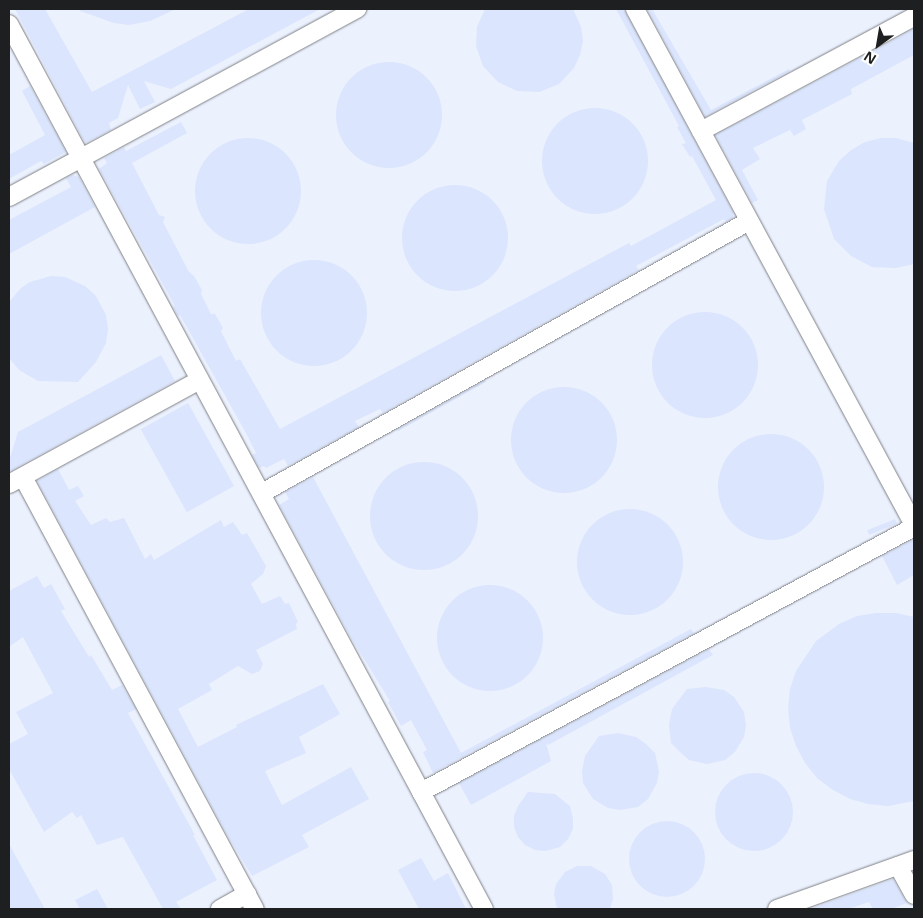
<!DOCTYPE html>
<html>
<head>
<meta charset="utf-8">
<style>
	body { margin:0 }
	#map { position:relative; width:923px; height:918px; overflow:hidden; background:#f7faff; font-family:"Open Sans",sans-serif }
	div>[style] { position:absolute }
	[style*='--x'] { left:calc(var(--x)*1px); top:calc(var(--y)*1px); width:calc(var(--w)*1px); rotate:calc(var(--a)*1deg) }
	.built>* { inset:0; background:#ecf1fe; transform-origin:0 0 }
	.building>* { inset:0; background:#dbe5fd; transform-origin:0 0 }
	.round { border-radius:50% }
	.roads { filter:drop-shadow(0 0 1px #7e8085) drop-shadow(0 0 1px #7e8085) }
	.minor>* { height:18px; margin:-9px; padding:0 9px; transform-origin:9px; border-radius:9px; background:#fff }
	span { translate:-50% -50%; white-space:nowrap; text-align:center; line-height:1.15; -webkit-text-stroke:4.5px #fff; paint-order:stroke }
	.frame { position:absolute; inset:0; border:10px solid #1e1f20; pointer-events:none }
	.north { position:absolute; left:853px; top:20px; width:50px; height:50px; -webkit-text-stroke:4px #fff; paint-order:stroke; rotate:212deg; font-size:14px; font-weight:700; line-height:20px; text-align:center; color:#1e1f20 }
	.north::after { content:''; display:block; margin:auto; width:18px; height:22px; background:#1e1f20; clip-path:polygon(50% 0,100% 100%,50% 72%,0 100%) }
</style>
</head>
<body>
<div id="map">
	<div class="built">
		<i style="left:9px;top:9px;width:905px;height:900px"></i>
	</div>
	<div class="building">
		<i style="clip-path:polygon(15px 9px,45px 9px,92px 92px,249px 9px,320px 9px,171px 89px,144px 81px,155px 102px,140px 109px,128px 85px,118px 118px,109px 123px,111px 130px,85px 143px)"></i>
		<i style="clip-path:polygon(81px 9px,176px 9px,150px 21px,129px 25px,114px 23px,80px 11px)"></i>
		<i style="clip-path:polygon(485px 9px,573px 9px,581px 27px,583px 41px,580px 55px,574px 68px,559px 84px,539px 92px,517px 91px,498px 82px,483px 66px,476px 46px,477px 27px)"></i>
		<i style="clip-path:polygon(616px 9px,624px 9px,733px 212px,733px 218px,726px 222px,724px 219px,636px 266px,639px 270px,383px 413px,380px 409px,355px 421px,359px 427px,288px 466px,284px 459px,266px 468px,264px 466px,259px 468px,252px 455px,256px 453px,247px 435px,180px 315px,178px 316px,173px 307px,175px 306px,99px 169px,107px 163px,104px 158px,124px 147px,126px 151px,181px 122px,187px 133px,132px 163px,159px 215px,165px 217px,163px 222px,189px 272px,194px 276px,202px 290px,201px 294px,211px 314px,215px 314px,223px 328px,221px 331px,236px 361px,240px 359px,280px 429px,629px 243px,631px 246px,716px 200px,692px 156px,690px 157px,682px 144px,686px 143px,677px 127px,679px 126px)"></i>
		<i style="clip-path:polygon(647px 9px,652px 9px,711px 110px,789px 69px,790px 71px,705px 117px)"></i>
		<i style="clip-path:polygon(914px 29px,914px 55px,851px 89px,852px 94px,802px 120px,806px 129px,794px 136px,790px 130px,753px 148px,760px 159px,742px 170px,758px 200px,752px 203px,715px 135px)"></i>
		<i class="round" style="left:336px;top:62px;width:106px;height:106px"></i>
		<i style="clip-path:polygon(30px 86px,66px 152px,44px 164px,41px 161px,9px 179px,9px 155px,45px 135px,22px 91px)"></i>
		<i class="round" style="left:542px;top:108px;width:106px;height:106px"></i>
		<i class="round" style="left:195px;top:138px;width:106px;height:106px"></i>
		<i style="clip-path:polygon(881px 138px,896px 138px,914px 143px,914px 264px,896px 268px,872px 267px,851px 256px,834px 239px,824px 209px,827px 181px,839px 161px,851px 150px,865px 142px)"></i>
		<i style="clip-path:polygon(72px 175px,79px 177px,95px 207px,9px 254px,9px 220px,71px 187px,66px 178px)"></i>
		<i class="round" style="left:402px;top:185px;width:106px;height:106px"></i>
		<i class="round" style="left:261px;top:260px;width:106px;height:106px"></i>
		<i style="clip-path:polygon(51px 276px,65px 277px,85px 286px,96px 296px,106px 315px,108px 329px,106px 343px,96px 362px,78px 382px,38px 381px,19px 370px,9px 358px,9px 302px,21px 288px,30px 282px)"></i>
		<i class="round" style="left:652px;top:312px;width:106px;height:106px"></i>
		<i style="clip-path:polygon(161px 355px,175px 381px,9px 472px,9px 461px,18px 432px)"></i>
		<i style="clip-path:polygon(485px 380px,486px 382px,398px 431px,397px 430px)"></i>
		<i class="round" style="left:511px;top:387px;width:106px;height:106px"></i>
		<i style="left:188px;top:403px;width:95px;height:54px;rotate:61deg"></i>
		<i class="round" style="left:718px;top:434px;width:106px;height:106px"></i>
		<i class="round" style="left:370px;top:462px;width:108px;height:108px"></i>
		<i style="clip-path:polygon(58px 469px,69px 490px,78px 486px,84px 496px,75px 501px,91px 525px,106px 518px,110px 522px,124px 518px,145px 559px,151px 554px,154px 560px,221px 520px,224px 527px,233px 522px,242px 535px,247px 533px,266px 566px,263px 574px,251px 584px,262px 604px,280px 596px,285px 604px,289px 603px,298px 622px,296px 624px,297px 629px,256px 650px,263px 664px,260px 671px,252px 674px,238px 666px,209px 684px,212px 690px,178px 709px,198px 747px,237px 727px,236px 725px,323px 684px,340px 714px,299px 737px,306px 753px,265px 771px,282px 805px,351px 767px,369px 799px,302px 835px,309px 847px,252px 876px,226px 833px,37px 481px)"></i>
		<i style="clip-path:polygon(313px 477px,461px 753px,691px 629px,694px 633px,433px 773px,423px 752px,427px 750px,411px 720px,401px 726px,388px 702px,390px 701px,351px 638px,279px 505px,289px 499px,285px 492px)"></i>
		<i class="round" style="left:577px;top:509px;width:106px;height:106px"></i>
		<i style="left:895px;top:519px;width:5px;height:30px;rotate:68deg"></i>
		<i style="clip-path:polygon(914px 539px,914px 575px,897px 585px,882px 556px)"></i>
		<i style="clip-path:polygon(37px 576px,44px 588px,51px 584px,65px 609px,61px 611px,89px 657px,91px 655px,112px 690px,122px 685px,136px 709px,128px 713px,195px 835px,193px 835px,217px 880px,176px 902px,181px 909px,163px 909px,123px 837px,97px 845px,81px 815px,77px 818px,72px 812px,44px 832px,9px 769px,9px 744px,28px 734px,16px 712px,53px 693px,23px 637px,9px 647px,9px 591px)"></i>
		<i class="round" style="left:437px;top:585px;width:106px;height:106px"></i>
		<i style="clip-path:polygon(876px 613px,896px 613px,914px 617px,914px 801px,888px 806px,868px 804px,850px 799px,833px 790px,817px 778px,805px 763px,796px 746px,790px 728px,788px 709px,790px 689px,796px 671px,816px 641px,839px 624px,857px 616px)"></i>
		<i style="clip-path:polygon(709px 649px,713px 655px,548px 745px,546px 743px,551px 761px,471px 805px,459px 783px)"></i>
		<i style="clip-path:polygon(706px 687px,724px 690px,734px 697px,744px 712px,746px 725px,744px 737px,735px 752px,725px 760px,707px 764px,689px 760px,680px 752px,671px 743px,669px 725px,672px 709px,687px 689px)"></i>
		<i style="clip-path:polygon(618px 733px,636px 737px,646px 744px,655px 753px,659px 771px,657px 783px,648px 799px,638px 807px,620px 810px,608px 808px,593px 799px,583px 783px,582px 771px,585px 756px,599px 736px)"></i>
		<i class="round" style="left:715px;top:773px;width:78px;height:78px"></i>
		<i style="clip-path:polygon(528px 792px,555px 794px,570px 806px,573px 818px,573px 829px,568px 839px,560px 847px,545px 851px,535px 850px,525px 845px,518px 837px,514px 827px,514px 816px,518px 806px)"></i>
		<i class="round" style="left:629px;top:821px;width:76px;height:76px"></i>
		<i style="clip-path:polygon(9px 844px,45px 909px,9px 909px)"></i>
		<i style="clip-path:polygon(421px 858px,434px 881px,448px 873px,466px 909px,419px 909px,398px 870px)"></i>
		<i style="clip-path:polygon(577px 866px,591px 866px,605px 874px,612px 885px,613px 899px,610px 909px,557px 909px,554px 894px,556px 884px,565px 872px)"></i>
		<i style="clip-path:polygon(893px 879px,907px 903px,891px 909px,873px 909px,869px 902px,848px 909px,810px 909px)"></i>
		<i style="clip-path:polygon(97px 889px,108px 909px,80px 909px,75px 900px)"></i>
	</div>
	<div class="roads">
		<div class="minor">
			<i style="--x:635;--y:9;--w:587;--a:61.6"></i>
			<i style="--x:9;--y:24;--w:1004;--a:61.78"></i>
			<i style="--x:701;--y:131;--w:242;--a:-28.2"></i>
			<i style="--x:9;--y:197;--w:396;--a:-28.4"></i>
			<i style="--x:23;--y:477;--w:490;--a:61.8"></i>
			<i style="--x:9;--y:484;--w:217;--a:-28.6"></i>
			<i style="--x:262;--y:493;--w:558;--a:-29.18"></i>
			<i style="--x:421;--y:792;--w:560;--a:-28.26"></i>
			<i style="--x:898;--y:866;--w:33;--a:61"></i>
			<i style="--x:220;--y:909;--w:31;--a:-29"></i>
			<i style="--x:777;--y:909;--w:145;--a:-19.7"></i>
		</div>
	</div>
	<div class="frame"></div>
	<div class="north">N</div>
</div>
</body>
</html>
